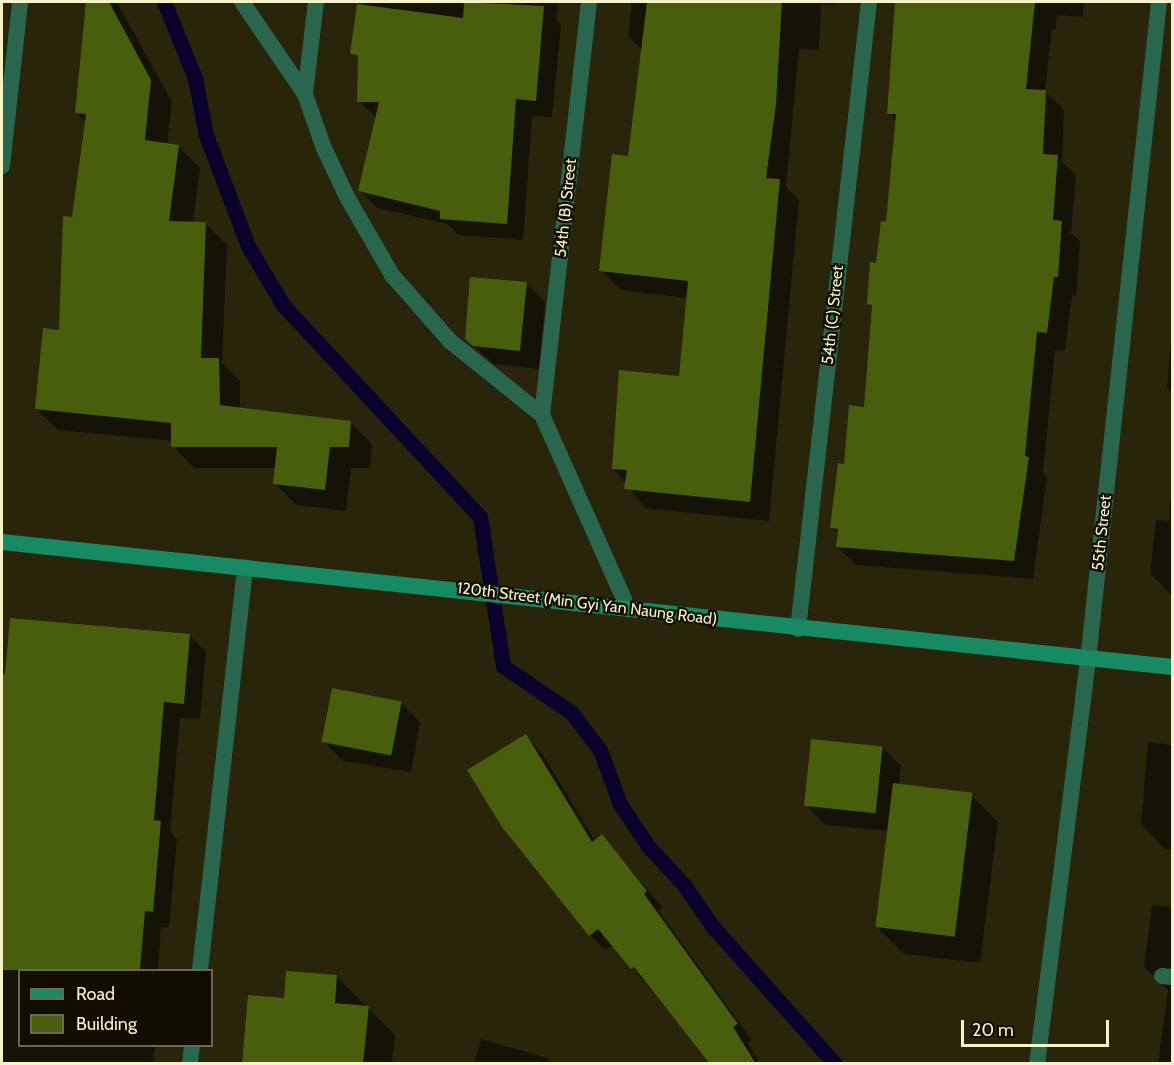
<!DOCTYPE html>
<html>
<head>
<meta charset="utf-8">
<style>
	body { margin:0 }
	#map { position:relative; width:1174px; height:1065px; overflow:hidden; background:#28250b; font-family:Cabin,sans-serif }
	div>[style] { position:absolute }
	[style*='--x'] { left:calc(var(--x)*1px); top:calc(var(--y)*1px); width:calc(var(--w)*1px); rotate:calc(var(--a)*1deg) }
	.shadow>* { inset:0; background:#0007 }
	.stream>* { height:15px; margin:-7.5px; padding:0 7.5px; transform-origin:7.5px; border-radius:7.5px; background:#0b012d }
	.building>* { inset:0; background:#485e0c; transform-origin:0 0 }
	.service>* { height:16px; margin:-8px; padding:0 8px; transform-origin:8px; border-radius:8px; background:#29664d }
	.minor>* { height:16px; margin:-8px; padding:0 8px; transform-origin:8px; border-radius:8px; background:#29664d }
	.secondary>* { height:16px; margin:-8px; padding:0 8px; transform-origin:8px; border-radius:8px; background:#178a63 }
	span { translate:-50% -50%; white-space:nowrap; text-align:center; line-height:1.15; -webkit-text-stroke:4.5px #110e00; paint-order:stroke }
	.street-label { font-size:16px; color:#f5f2c9 }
	.frame { position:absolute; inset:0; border:3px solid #f5f2c9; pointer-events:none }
	.legend { position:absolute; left:18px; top:969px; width:195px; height:78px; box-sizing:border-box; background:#110e00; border:2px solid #6c6950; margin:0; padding:8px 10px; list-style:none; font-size:18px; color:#f5f2c9 }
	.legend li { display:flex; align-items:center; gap:12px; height:30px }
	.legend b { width:30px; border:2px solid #6c6950 }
	.scale { position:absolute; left:961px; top:1020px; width:148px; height:27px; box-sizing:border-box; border:3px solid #f5f2c9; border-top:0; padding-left:8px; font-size:18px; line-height:21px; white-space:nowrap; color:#f5f2c9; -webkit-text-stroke:4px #110e00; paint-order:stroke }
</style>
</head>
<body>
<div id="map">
	<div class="shadow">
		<i style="clip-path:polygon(88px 2px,117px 2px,172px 102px,167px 145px,178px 146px,200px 168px,193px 223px,206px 224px,227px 245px,222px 363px,240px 381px,240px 409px,350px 422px,372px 444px,370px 468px,351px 468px,346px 511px,296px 505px,275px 483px,276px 468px,194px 468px,173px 446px,173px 441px,58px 430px,36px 409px,60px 331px,87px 123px,76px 113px)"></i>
		<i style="clip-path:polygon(365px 2px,558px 2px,556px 20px,561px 25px,552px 117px,532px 116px,523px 240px,458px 235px,448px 224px,377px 208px,360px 190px,377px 119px,359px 101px)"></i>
		<i style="clip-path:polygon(632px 2px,835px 2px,834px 5px,821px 4px,819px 50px,799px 49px,786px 187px,799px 200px,769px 521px,645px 508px,613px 468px,680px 378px,688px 298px,620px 290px,601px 270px,630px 158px,643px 51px,628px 36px)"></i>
		<i style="clip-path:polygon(901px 2px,1084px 2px,1083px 17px,1057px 15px,1056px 29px,1052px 29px,1045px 91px,1064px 110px,1062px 162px,1076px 175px,1071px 233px,1080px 241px,1076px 295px,1072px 295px,1065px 351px,1055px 350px,1043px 473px,1047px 477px,1033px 579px,856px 565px,837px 547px,839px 534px,831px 527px,845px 465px,865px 408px,873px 308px,869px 304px,887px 223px,897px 122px,888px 113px,890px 68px,893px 68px)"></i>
		<i style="clip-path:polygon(526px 283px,545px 302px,539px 369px,494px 364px,466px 339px)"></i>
		<i style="clip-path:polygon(1172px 326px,1172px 393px,1167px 388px)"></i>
		<i style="clip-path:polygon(1170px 501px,1172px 501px,1172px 596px,1150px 573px,1156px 520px,1169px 521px)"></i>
		<i style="clip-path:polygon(189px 635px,206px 652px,200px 719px,180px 718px,170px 832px,177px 839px,169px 928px,161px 927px,158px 970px,20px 970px,20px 1046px,155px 1046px,153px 1064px,2px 1064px,2px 675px)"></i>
		<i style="clip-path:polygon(401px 703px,420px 722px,411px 772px,343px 761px,324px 742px)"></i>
		<i style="clip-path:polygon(526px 736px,541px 752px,595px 841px,602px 836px,662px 907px,658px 910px,752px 1040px,748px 1043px,760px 1064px,712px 1064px,613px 944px,605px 950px,590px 935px)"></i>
		<i style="clip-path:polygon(1148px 742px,1172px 745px,1172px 850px,1166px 850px,1141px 824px)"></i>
		<i style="clip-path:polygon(882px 747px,901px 766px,899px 785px,971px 795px,998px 822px,980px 963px,904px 954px,877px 927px,889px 831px,825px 825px,806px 805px)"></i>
		<i style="clip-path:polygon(1152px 905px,1172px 907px,1172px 1064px,1158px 1064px,1168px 990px,1144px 967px)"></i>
		<i style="clip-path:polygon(337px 977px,395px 1035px,392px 1064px,244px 1064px,285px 999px)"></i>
		<i style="clip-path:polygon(481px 1039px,547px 1058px,553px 1064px,474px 1064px)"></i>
	</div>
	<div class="stream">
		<i style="--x:164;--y:2;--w:82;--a:67.8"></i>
		<i style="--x:195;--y:78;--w:58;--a:79.1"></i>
		<i style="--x:206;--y:135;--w:57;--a:69.3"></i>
		<i style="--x:226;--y:188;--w:62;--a:69.2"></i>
		<i style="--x:248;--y:246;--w:69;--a:59.3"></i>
		<i style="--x:283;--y:305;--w:289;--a:47.1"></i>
		<i style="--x:480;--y:517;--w:151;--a:81.2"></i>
		<i style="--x:503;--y:666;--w:82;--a:34.1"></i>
		<i style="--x:571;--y:712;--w:48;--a:52.7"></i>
		<i style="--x:600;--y:750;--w:58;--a:69.7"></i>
		<i style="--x:620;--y:804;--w:50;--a:56.3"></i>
		<i style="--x:648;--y:846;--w:53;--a:47.3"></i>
		<i style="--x:684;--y:885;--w:51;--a:55.4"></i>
		<i style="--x:713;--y:927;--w:183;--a:48.3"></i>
	</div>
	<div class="building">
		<i style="clip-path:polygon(86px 2px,109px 2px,151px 80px,145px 140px,179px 145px,169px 221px,206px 222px,201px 358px,219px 358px,220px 405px,351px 421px,349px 447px,330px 447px,325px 490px,273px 484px,277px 447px,171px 447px,171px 423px,35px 409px,43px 328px,59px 330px,63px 216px,72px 217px,86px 114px,75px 113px)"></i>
		<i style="clip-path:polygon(464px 2px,544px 6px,536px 101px,516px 99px,507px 224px,440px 219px,440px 211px,358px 191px,379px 102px,357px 102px,358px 55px,350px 54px,357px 4px,463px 18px)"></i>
		<i style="clip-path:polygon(647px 2px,782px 2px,776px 104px,766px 178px,780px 179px,750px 502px,624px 489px,627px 470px,612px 469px,619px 370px,679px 376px,688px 281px,599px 271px,612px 154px,628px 156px)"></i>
		<i style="clip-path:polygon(895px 2px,1035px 2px,1026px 89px,1046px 90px,1043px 154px,1058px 155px,1053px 220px,1062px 221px,1058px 277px,1054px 277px,1047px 333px,1037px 332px,1025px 456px,1029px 457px,1014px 561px,836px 547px,838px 529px,830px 528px,838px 463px,844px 464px,849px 405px,864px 407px,872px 305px,867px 304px,870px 262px,876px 263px,881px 221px,886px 222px,896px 114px,887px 114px)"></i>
		<i style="clip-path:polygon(470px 277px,527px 282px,520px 351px,473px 346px,465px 339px)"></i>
		<i style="clip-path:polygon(10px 618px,190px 634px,184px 704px,164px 702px,154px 820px,161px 821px,153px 912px,145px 911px,140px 970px,2px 970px,2px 674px,5px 674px)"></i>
		<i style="left:332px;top:688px;width:71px;height:55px;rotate:11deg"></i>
		<i style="clip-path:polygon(526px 734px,592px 842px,602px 834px,647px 891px,644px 894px,738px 1024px,733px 1027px,756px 1064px,710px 1064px,634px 967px,631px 969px,598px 929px,589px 936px,502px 827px,467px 770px)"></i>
		<i style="left:811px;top:739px;width:72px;height:67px;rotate:6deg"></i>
		<i style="left:893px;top:783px;width:80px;height:145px;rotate:7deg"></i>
		<i style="clip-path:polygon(286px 971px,337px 975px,335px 1003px,369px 1006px,363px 1064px,242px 1064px,248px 995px,284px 998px)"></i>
	</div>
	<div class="service">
		<i style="--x:1162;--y:976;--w:10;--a:6"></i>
	</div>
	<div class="minor">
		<i style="--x:242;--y:2;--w:112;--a:55.6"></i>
		<i style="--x:305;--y:94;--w:55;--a:70.9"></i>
		<i style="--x:323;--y:146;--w:56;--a:64.8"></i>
		<i style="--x:347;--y:197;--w:90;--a:60"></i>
		<i style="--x:392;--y:275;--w:88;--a:48.7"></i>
		<i style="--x:450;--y:341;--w:118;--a:38.8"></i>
		<i style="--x:542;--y:415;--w:211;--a:66"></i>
		<i style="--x:305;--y:94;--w:93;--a:-83.2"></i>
		<i style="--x:2;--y:166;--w:165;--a:-83.7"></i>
		<i style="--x:542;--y:415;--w:416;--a:-83.5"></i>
		<i style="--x:798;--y:629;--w:631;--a:-83.54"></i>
		<i style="--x:200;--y:970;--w:405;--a:-83.6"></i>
		<i style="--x:190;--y:1064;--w:18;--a:-84"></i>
		<i style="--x:1037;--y:1064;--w:407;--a:-82.8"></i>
		<i style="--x:1088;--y:660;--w:662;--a:-83.84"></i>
	</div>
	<div class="secondary">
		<i style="--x:2;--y:542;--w:1177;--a:6.1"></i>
	</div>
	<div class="street-label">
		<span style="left:566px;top:208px;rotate:-84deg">54th (B) Street</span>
		<span style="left:833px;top:315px;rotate:-84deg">54th (C) Street</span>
		<span style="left:1102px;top:533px;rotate:-84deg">55th Street</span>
		<span style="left:587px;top:604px;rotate:7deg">120th Street (Min Gyi Yan Naung Road)</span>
	</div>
	<div class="frame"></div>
	<ul class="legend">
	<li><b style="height:8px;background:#178a63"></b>Road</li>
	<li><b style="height:16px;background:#485e0c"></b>Building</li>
	</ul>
	<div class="scale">20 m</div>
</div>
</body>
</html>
